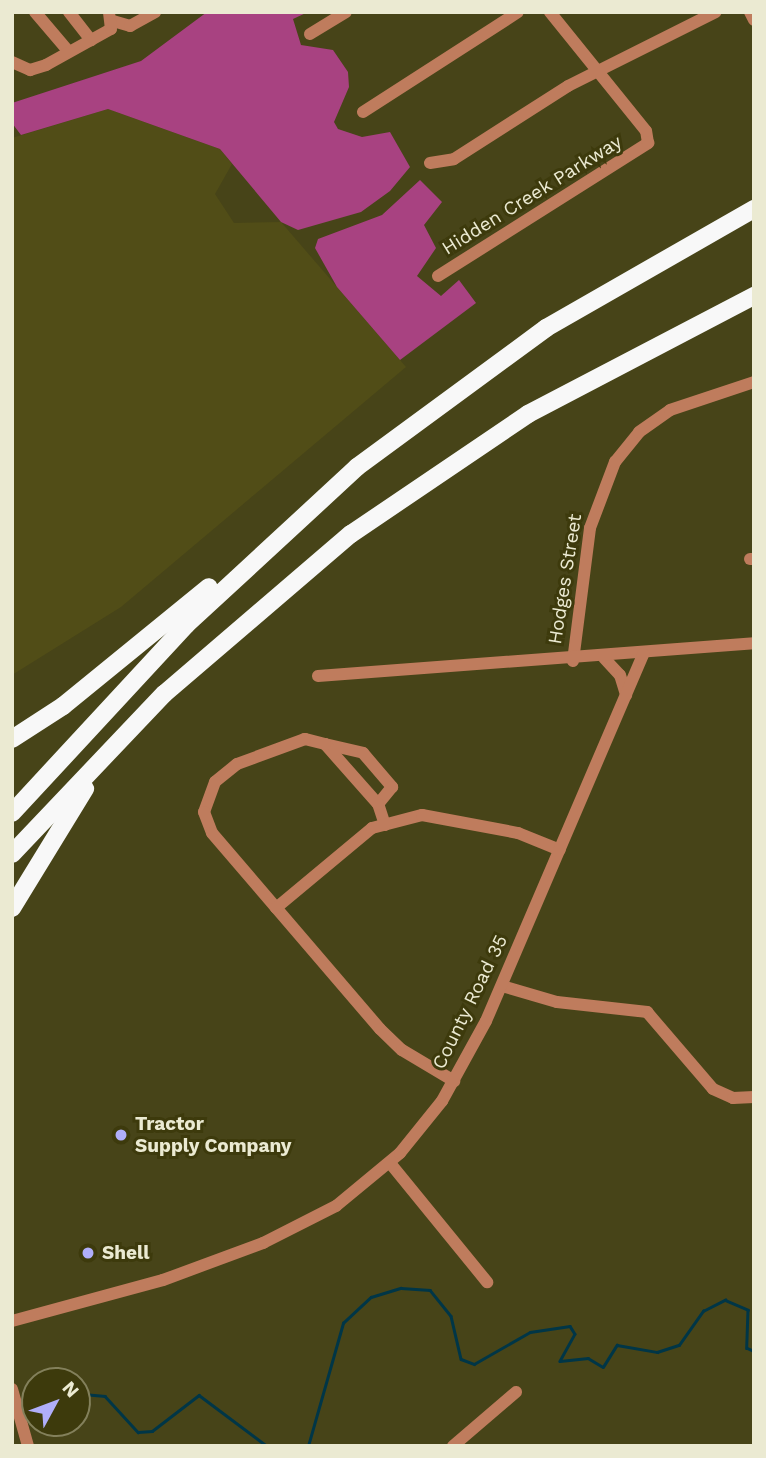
<!DOCTYPE html>
<html>
<head>
<meta charset="utf-8">
<style>
	body { margin:0 }
	#map { position:relative; width:766px; height:1458px; overflow:hidden; background:#474418; font-family:"Work Sans",sans-serif }
	div>[style] { position:absolute }
	[style*='--x'] { left:calc(var(--x)*1px); top:calc(var(--y)*1px); width:calc(var(--w)*1px); rotate:calc(var(--a)*1deg) }
	.built>* { inset:0; background:#514d17 }
	.forest>* { inset:0; background:#a84281 }
	.stream>* { height:2.5px; margin:-1.25px; padding:0 1.25px; transform-origin:1.25px; border-radius:1.25px; background:#003647 }
	.minor>* { height:12px; margin:-6px; padding:0 6px; transform-origin:6px; border-radius:6px; background:#bf7c5d }
	.highway>* { height:18px; margin:-9px; padding:0 9px; transform-origin:9px; border-radius:9px; background:#f8f8f8 }
	.dots>* { width:19px; height:19px; translate:-50% -50%; box-sizing:border-box; border:4px solid #3d3a0c; border-radius:50% }
	span { translate:-50% -50%; white-space:nowrap; text-align:center; line-height:1.15; -webkit-text-stroke:6px #3d3a0c; paint-order:stroke }
	.street-label { font-size:19px; color:#ebead2 }
	.poi-label { font-size:19px; color:#ebead2; font-weight:700 }
	.left { translate:0 -50%; text-align:left }
	.frame { position:absolute; inset:0; border:14px solid #ebead2; pointer-events:none }
	.north { position:absolute; left:21px; top:1367px; width:70px; height:70px; box-sizing:border-box; background:#3d3a0c; border:2px solid #83805b; border-radius:50%; rotate:49deg; font-size:19px; font-weight:700; line-height:28px; text-align:center; color:#ebead2 }
	.north::after { content:''; display:block; margin:auto; width:24px; height:32px; background:#b0aefa; clip-path:polygon(50% 0,100% 100%,50% 72%,0 100%) }
</style>
</head>
<body>
<div id="map">
	<div class="built">
		<i style="clip-path:polygon(108px 109px,220px 149px,232px 164px,215px 194px,234px 223px,281px 222px,406px 367px,121px 607px,12px 675px,12px 138px)"></i>
	</div>
	<div class="forest">
		<i style="clip-path:polygon(207px 12px,308px 12px,293px 19px,301px 45px,333px 50px,348px 72px,349px 87px,334px 122px,338px 129px,362px 137px,390px 132px,410px 167px,390px 191px,361px 212px,298px 230px,281px 222px,220px 149px,108px 109px,21px 135px,12px 123px,12px 103px,141px 61px)"></i>
		<i style="clip-path:polygon(420px 180px,442px 202px,424px 225px,436px 248px,417px 276px,441px 296px,459px 280px,476px 303px,400px 360px,337px 287px,315px 248px,318px 239px,382px 215px)"></i>
	</div>
	<div class="stream">
		<i style="--x:77;--y:1403;--w:11;--a:-56"></i>
		<i style="--x:83;--y:1394;--w:22;--a:5"></i>
		<i style="--x:105;--y:1396;--w:49;--a:47.5"></i>
		<i style="--x:138;--y:1432;--w:14;--a:-4"></i>
		<i style="--x:152;--y:1431;--w:59;--a:-37.5"></i>
		<i style="--x:199;--y:1395;--w:85;--a:36.9"></i>
		<i style="--x:308;--y:1446;--w:128;--a:-74.1"></i>
		<i style="--x:343;--y:1323;--w:38;--a:-43"></i>
		<i style="--x:371;--y:1297;--w:31;--a:-17"></i>
		<i style="--x:401;--y:1288;--w:29;--a:4"></i>
		<i style="--x:430;--y:1290;--w:33;--a:51"></i>
		<i style="--x:451;--y:1316;--w:44;--a:76.9"></i>
		<i style="--x:461;--y:1359;--w:14;--a:21"></i>
		<i style="--x:474;--y:1364;--w:64;--a:-29.7"></i>
		<i style="--x:530;--y:1332;--w:40;--a:-8.5"></i>
		<i style="--x:570;--y:1326;--w:9;--a:58"></i>
		<i style="--x:575;--y:1334;--w:31;--a:119"></i>
		<i style="--x:560;--y:1361;--w:28;--a:-6"></i>
		<i style="--x:588;--y:1358;--w:17;--a:31"></i>
		<i style="--x:603;--y:1367;--w:26;--a:-58"></i>
		<i style="--x:617;--y:1345;--w:41;--a:9.9"></i>
		<i style="--x:657;--y:1352;--w:23;--a:-18"></i>
		<i style="--x:679;--y:1345;--w:42;--a:-54.8"></i>
		<i style="--x:703;--y:1311;--w:25;--a:-27"></i>
		<i style="--x:725;--y:1300;--w:25;--a:23"></i>
		<i style="--x:748;--y:1310;--w:38;--a:92"></i>
		<i style="--x:747;--y:1348;--w:8;--a:23"></i>
	</div>
	<div class="minor">
		<i style="--x:35;--y:12;--w:52;--a:49.6"></i>
		<i style="--x:69;--y:12;--w:36;--a:52"></i>
		<i style="--x:750;--y:12;--w:9;--a:63"></i>
		<i style="--x:113;--y:21;--w:18;--a:16"></i>
		<i style="--x:130;--y:26;--w:29;--a:-29"></i>
		<i style="--x:310;--y:34;--w:42;--a:-31.4"></i>
		<i style="--x:12;--y:62;--w:20;--a:24"></i>
		<i style="--x:30;--y:70;--w:17;--a:-17"></i>
		<i style="--x:46;--y:65;--w:74;--a:-29"></i>
		<i style="--x:111;--y:29;--w:17;--a:-97"></i>
		<i style="--x:363;--y:112;--w:184;--a:-32.8"></i>
		<i style="--x:430;--y:163;--w:24;--a:-9"></i>
		<i style="--x:454;--y:159;--w:135;--a:-32.6"></i>
		<i style="--x:568;--y:86;--w:165;--a:-26.6"></i>
		<i style="--x:438;--y:276;--w:249;--a:-32.3"></i>
		<i style="--x:648;--y:143;--w:12;--a:-99"></i>
		<i style="--x:646;--y:131;--w:153;--a:-128.9"></i>
		<i style="--x:750;--y:559;--w:4;--a:0"></i>
		<i style="--x:604;--y:658;--w:23;--a:47"></i>
		<i style="--x:620;--y:675;--w:21;--a:73"></i>
		<i style="--x:573;--y:661;--w:134;--a:-82.7"></i>
		<i style="--x:590;--y:528;--w:71;--a:-69.3"></i>
		<i style="--x:615;--y:462;--w:38;--a:-51"></i>
		<i style="--x:639;--y:432;--w:38;--a:-35"></i>
		<i style="--x:670;--y:410;--w:89;--a:-18.4"></i>
		<i style="--x:318;--y:676;--w:437;--a:-4.3"></i>
		<i style="--x:325;--y:744;--w:39;--a:13"></i>
		<i style="--x:363;--y:753;--w:45;--a:49.5"></i>
		<i style="--x:392;--y:787;--w:22;--a:129"></i>
		<i style="--x:385;--y:825;--w:22;--a:-108"></i>
		<i style="--x:378;--y:804;--w:80;--a:-131.5"></i>
		<i style="--x:325;--y:744;--w:21;--a:-166"></i>
		<i style="--x:305;--y:739;--w:72;--a:159.8"></i>
		<i style="--x:237;--y:764;--w:28;--a:141"></i>
		<i style="--x:215;--y:782;--w:32;--a:110"></i>
		<i style="--x:204;--y:812;--w:22;--a:69"></i>
		<i style="--x:212;--y:833;--w:258;--a:49.4"></i>
		<i style="--x:380;--y:1029;--w:30;--a:44"></i>
		<i style="--x:402;--y:1050;--w:61;--a:30.8"></i>
		<i style="--x:276;--y:908;--w:125;--a:-39.8"></i>
		<i style="--x:372;--y:828;--w:52;--a:-14.6"></i>
		<i style="--x:422;--y:815;--w:98;--a:10.6"></i>
		<i style="--x:518;--y:833;--w:45;--a:22"></i>
		<i style="--x:502;--y:986;--w:57;--a:16.2"></i>
		<i style="--x:557;--y:1002;--w:91;--a:6.3"></i>
		<i style="--x:647;--y:1012;--w:101;--a:49.4"></i>
		<i style="--x:713;--y:1089;--w:22;--a:24"></i>
		<i style="--x:733;--y:1098;--w:21;--a:-3"></i>
		<i style="--x:390;--y:1163;--w:154;--a:50.8"></i>
		<i style="--x:12;--y:1321;--w:156;--a:-15.2"></i>
		<i style="--x:163;--y:1280;--w:107;--a:-20.3"></i>
		<i style="--x:263;--y:1243;--w:82;--a:-26.9"></i>
		<i style="--x:336;--y:1206;--w:83;--a:-39.6"></i>
		<i style="--x:400;--y:1153;--w:67;--a:-51.1"></i>
		<i style="--x:442;--y:1101;--w:91;--a:-61.2"></i>
		<i style="--x:486;--y:1021;--w:399;--a:-66.8"></i>
		<i style="--x:12;--y:1389;--w:59;--a:74.3"></i>
		<i style="--x:453;--y:1446;--w:83;--a:-40.6"></i>
	</div>
	<div class="highway">
		<i style="--x:12;--y:739;--w:61;--a:-32.9"></i>
		<i style="--x:63;--y:706;--w:188;--a:-39.2"></i>
		<i style="--x:12;--y:813;--w:256;--a:-47.2"></i>
		<i style="--x:186;--y:625;--w:233;--a:-42.7"></i>
		<i style="--x:357;--y:467;--w:235;--a:-36.3"></i>
		<i style="--x:546;--y:328;--w:240;--a:-29.8"></i>
		<i style="--x:12;--y:854;--w:221;--a:-46.5"></i>
		<i style="--x:164;--y:694;--w:246;--a:-40.6"></i>
		<i style="--x:351;--y:534;--w:214;--a:-34.1"></i>
		<i style="--x:528;--y:414;--w:255;--a:-27.6"></i>
		<i style="--x:12;--y:908;--w:140;--a:-58.5"></i>
	</div>
	<div class="dots">
		<i style="left:121px;top:1135px;background:#b0aefa"></i>
		<i style="left:88px;top:1253px;background:#b0aefa"></i>
	</div>
	<div class="street-label">
		<span style="left:532px;top:195px;rotate:-32deg">Hidden Creek Parkway</span>
		<span style="left:565px;top:579px;rotate:-81deg">Hodges Street</span>
		<span style="left:470px;top:1002px;rotate:-64deg">County Road 35</span>
	</div>
	<div class="poi-label">
		<span class="left" style="left:135px;top:1135px">Tractor<br>Supply Company</span>
		<span class="left" style="left:102px;top:1253px">Shell</span>
	</div>
	<div class="frame"></div>
	<div class="north">N</div>
</div>
</body>
</html>
